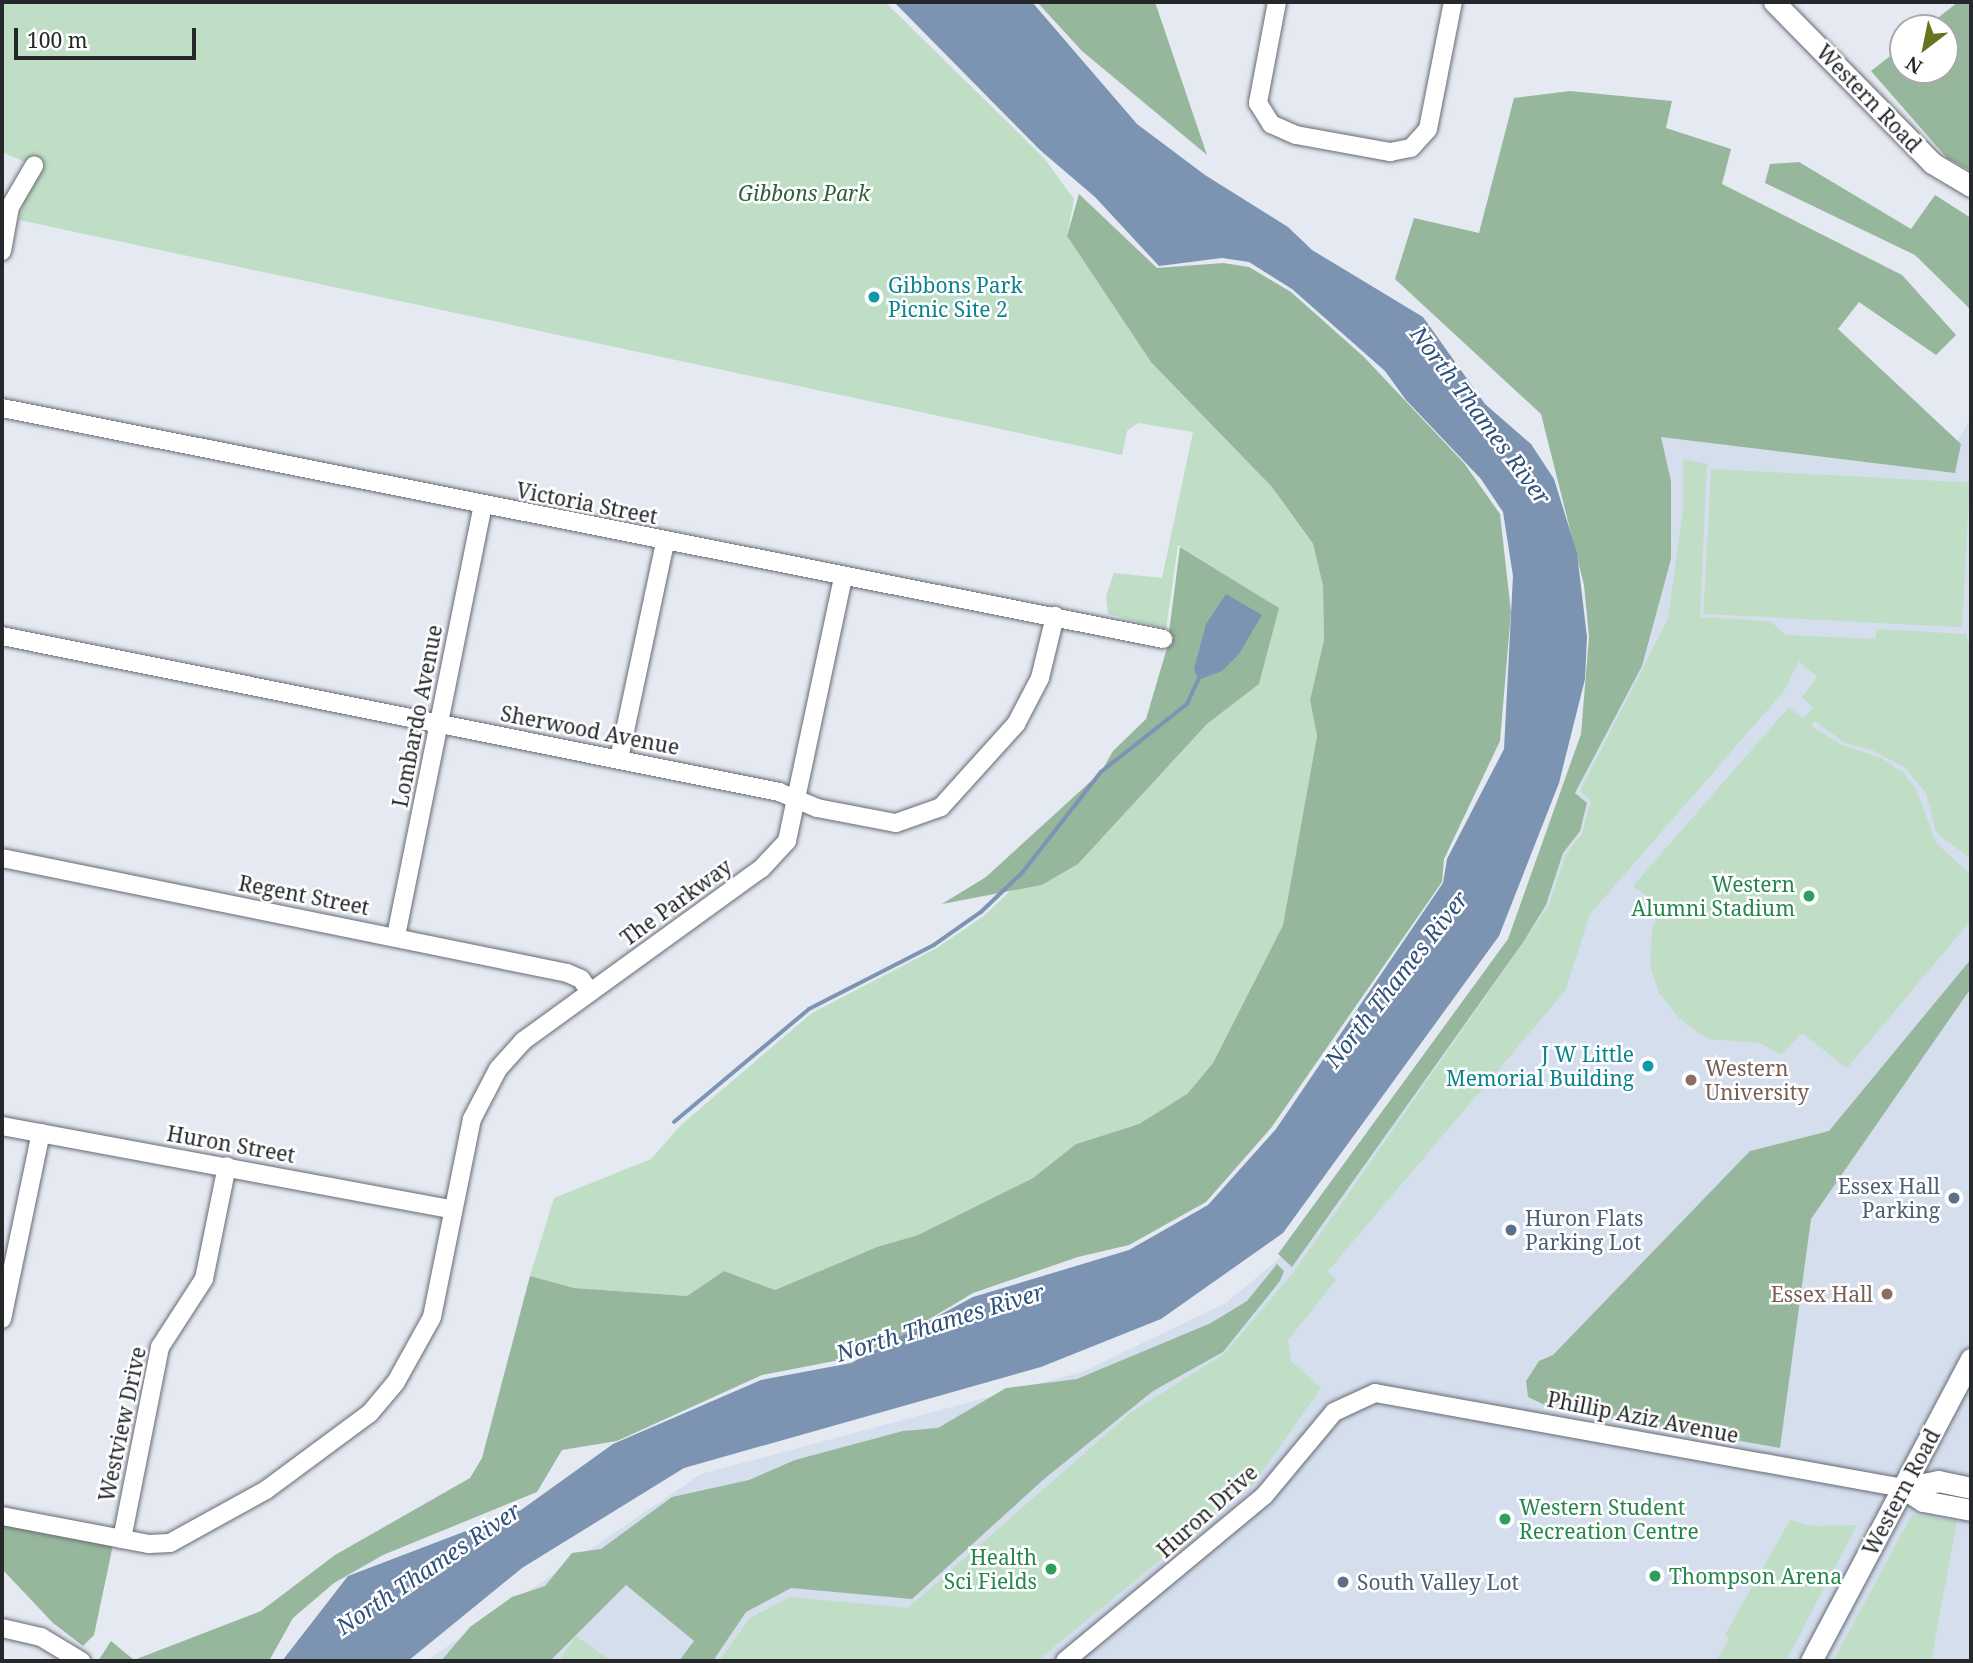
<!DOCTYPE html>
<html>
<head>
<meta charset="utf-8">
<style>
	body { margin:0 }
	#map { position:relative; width:1973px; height:1663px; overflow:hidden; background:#e4e9f2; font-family:"Noto Serif",serif }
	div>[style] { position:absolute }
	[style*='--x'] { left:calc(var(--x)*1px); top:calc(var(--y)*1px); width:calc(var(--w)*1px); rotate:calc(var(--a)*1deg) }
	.built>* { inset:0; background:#d4deed }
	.green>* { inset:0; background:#bfdec5; transform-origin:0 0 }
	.forest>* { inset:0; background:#97b79d }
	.water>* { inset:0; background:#7c94b2 }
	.stream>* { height:3.5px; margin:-1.75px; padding:0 1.75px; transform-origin:1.75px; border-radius:1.75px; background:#7c94b2 }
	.roads { filter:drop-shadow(0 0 2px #666b73) drop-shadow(0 0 2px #666b73) }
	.minor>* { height:18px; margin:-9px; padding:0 9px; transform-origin:9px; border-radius:9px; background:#fff }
	.major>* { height:21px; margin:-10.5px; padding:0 10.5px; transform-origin:10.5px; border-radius:10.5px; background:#fff }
	.dots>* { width:19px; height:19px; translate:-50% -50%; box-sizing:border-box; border:4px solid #fff; border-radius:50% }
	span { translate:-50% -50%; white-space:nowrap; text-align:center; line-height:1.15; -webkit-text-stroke:5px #fff; paint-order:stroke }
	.street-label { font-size:21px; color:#25272a }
	.park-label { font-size:21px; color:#2f613c; font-style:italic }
	.culture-label { font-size:21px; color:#0d838f }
	.left { translate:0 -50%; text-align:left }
	.right { translate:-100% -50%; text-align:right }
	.leisure-label { font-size:21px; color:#27864d }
	.education-label { font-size:21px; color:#785e54 }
	.service-label { font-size:21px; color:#4e5e75 }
	.water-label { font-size:23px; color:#2f527d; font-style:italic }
	.frame { position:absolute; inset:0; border:4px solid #25272a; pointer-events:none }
	.north { position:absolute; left:1889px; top:14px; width:70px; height:70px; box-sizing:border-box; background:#fff; border:2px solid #a8a9aa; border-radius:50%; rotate:212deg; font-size:19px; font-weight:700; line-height:28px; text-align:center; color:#25272a }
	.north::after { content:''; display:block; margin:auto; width:24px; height:32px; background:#68731e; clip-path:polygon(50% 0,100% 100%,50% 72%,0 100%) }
	.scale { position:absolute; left:14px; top:28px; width:182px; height:32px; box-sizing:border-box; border:4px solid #25272a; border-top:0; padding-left:9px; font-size:21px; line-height:24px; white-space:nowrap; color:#25272a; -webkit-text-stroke:5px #fff; paint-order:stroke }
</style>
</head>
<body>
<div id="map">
	<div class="built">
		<i style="clip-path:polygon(1971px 418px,1971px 1661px,426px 1661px,701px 1474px,1082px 1372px,1226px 1303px,1293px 1247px,1528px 914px,1581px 765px,1594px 598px,1555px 420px,1946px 461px)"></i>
	</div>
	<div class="green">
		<i style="clip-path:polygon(2px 2px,885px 2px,1044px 158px,1074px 199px,1067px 236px,1151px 361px,1272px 487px,1313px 545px,1323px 586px,1324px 640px,1310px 700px,1317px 736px,1283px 925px,1213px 1063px,1185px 1096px,1139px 1124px,1076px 1144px,1033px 1178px,918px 1235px,877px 1247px,775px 1290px,724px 1271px,687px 1296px,574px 1288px,530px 1276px,554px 1198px,651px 1159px,681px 1125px,812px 1013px,935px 949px,984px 916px,1010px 891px,1042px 885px,1078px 864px,1207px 724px,1259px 684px,1278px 608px,1178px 545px,1166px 629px,1108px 614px,1106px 596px,1114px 573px,1162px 578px,1193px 432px,1138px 423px,1127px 431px,1122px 455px,19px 220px,34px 166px,2px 152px)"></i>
		<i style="clip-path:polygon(1683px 459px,1707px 464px,1700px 617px,1770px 621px,1786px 635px,1875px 639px,1877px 629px,1966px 634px,1971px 653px,1971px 859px,1936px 832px,1926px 793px,1904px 767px,1872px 750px,1845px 743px,1815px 721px,1811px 726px,1840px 744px,1881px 758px,1904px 773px,1917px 791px,1936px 843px,1971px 875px,1971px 920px,1847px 1068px,1802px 1033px,1781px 1055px,1760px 1043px,1708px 1039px,1679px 1018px,1659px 993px,1650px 965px,1652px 928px,1662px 907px,1633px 886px,1789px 707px,1803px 719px,1813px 708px,1802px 697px,1817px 677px,1799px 661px,1784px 691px,1590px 914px,1565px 991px,1328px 1271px,1336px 1280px,1288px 1340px,1291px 1361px,1321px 1388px,1255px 1482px,1037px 1661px,719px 1661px,750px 1618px,790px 1597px,908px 1608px,1129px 1414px,1224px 1354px,1294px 1272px,1548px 907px,1566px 854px,1582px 834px,1591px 801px,1580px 791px,1668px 619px,1683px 510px)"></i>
		<i style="left:1711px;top:469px;width:259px;height:145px;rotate:3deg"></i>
		<i style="clip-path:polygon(1912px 1515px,1957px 1521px,1931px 1661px,1833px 1661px)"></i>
		<i style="clip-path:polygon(1790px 1520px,1812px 1526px,1857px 1525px,1786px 1661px,1717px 1661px,1729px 1638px,1725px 1635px)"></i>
		<i style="clip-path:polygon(576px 1636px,611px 1661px,559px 1661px)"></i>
	</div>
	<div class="forest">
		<i style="clip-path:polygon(1037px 2px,1155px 2px,1207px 155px,1082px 51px)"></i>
		<i style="clip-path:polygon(1958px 2px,1971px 2px,1971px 171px,1947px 158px,1871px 71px,1903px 46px,1903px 70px,1945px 70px,1945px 28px,1925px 28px)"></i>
		<i style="clip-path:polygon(1570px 91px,1672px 101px,1666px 128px,1731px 149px,1722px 184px,1902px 275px,1956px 335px,1936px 355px,1859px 302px,1838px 329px,1961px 444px,1955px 473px,1661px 437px,1671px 481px,1671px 559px,1642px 666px,1575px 793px,1587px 803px,1580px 831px,1563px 853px,1546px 905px,1524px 941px,1292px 1267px,1278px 1254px,1508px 939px,1581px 734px,1589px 637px,1584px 585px,1541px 414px,1395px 279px,1414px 218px,1479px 233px,1514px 98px)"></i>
		<i style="clip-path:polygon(1799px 162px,1911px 229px,1935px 195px,1971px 218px,1971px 310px,1915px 255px,1765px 183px,1770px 164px)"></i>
		<i style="clip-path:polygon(1079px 194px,1157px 268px,1223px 263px,1249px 267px,1291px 292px,1364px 357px,1464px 463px,1500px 514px,1511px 612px,1500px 741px,1444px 859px,1442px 882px,1271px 1128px,1206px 1202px,1129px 1245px,1078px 1257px,973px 1293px,896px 1339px,850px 1358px,762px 1375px,617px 1441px,562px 1450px,537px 1492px,383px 1555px,334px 1583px,293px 1618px,269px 1661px,98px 1661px,111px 1641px,134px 1660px,261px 1611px,335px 1555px,470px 1478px,482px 1458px,530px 1276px,574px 1288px,687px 1296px,724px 1271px,775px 1290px,877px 1247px,918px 1235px,1033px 1178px,1076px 1144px,1139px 1124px,1187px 1094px,1213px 1063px,1283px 925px,1317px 736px,1310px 700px,1324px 640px,1323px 586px,1313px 544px,1272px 487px,1151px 362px,1067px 236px)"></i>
		<i style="clip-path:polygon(1180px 547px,1279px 608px,1259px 684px,1207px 724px,1078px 864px,1042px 885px,942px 904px,986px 877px,1101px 772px,1113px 751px,1146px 719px,1167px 648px)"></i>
		<i style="clip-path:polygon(1971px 959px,1971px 988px,1811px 1219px,1780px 1448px,1549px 1407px,1528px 1397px,1526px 1381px,1539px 1361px,1553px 1355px,1750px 1151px,1829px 1131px)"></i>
		<i style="clip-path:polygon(1277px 1264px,1284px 1271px,1280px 1281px,1223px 1352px,1153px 1391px,1044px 1479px,912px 1599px,791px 1588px,746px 1612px,713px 1661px,679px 1661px,694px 1641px,626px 1585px,550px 1661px,441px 1661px,470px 1627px,512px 1597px,545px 1586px,572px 1553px,601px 1549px,672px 1497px,749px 1480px,795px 1460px,903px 1431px,938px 1428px,1006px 1388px,1077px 1379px,1211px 1323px,1247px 1301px)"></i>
		<i style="clip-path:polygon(2px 1524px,113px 1545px,94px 1635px,83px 1646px,53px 1623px,2px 1569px)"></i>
	</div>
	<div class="water">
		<i style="clip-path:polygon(894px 2px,1032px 2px,1137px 124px,1205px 175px,1288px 227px,1312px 250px,1423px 317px,1485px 404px,1531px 444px,1554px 479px,1577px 553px,1587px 637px,1585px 679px,1559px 783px,1499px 936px,1283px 1233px,1161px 1319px,1041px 1367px,684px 1468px,522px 1568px,408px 1661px,282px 1661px,348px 1576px,521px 1510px,613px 1444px,761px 1380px,851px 1363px,973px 1297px,1129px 1250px,1208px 1205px,1276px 1129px,1443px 883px,1447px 859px,1504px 749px,1513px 576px,1503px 512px,1481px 479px,1406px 400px,1385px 371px,1292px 289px,1249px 262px,1222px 258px,1159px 266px,1095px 197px,1040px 150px)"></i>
		<i style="clip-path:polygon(1226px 594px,1262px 615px,1239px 654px,1222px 671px,1198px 680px,1194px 669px,1206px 624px)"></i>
	</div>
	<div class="stream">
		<i style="--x:674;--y:1122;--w:176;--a:-39.9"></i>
		<i style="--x:809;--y:1009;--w:140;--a:-27.1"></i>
		<i style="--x:934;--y:945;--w:57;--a:-35.1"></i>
		<i style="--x:981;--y:912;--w:57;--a:-43.6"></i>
		<i style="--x:1022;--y:873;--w:128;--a:-52"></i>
		<i style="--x:1101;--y:772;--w:110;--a:-38.3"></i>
		<i style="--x:1187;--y:704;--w:26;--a:-65"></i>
	</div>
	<div class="roads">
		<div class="minor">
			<i style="--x:1277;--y:2;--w:103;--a:100.7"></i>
			<i style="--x:1258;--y:103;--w:25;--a:58"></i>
			<i style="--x:1271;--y:124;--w:27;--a:24"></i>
			<i style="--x:1296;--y:135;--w:96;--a:10.3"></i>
			<i style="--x:1390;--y:152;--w:21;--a:-11"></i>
			<i style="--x:1411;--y:148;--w:25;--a:-48"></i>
			<i style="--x:1428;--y:129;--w:129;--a:-78.9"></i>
			<i style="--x:2;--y:251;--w:45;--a:-79.7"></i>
			<i style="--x:10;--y:207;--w:48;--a:-59.7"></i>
			<i style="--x:2;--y:408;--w:1184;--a:11.25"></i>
			<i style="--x:2;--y:636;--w:793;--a:11.35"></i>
			<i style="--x:779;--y:792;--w:41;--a:22.8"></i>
			<i style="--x:817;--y:808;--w:80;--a:10.8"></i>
			<i style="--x:896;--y:823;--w:48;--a:-19.6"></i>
			<i style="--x:941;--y:807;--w:112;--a:-47.9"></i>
			<i style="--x:1016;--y:724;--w:52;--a:-62.4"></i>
			<i style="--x:1040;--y:678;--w:64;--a:-76.4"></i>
			<i style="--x:619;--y:759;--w:222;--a:-78"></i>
			<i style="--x:2;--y:858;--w:577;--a:11.5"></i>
			<i style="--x:567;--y:973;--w:15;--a:23"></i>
			<i style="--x:581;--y:979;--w:16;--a:55"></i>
			<i style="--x:396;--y:936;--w:440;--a:-78.6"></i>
			<i style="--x:2;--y:1126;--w:458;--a:10.5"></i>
			<i style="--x:2;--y:1319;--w:190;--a:-78.2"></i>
			<i style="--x:2;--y:1516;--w:150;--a:10.8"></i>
			<i style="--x:149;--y:1544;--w:21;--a:-3"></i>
			<i style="--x:170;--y:1543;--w:110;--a:-28.9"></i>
			<i style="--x:266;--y:1490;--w:129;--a:-36.5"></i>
			<i style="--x:370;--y:1413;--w:40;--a:-50"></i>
			<i style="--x:396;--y:1382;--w:74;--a:-61"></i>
			<i style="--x:432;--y:1317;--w:202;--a:-78.6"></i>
			<i style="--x:472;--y:1119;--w:56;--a:-62.5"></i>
			<i style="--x:498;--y:1069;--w:38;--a:-48"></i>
			<i style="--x:523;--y:1041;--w:294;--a:-35.9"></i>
			<i style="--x:761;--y:869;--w:38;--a:-47"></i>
			<i style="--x:787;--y:841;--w:269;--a:-78"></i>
			<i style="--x:122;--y:1539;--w:196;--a:-78.8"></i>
			<i style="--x:160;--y:1347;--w:81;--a:-57.1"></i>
			<i style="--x:204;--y:1279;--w:115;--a:-78.5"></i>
			<i style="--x:2;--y:1628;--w:40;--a:13"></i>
			<i style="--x:41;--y:1637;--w:47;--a:31"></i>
			<i style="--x:1065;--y:1661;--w:259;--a:-39.7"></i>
			<i style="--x:1264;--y:1496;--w:109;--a:-50.2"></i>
			<i style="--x:1334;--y:1412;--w:45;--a:-24.9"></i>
			<i style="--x:1375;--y:1393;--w:536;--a:10.2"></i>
		</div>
		<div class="major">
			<i style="--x:1774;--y:2;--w:226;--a:45.5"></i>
			<i style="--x:1932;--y:163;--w:45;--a:30.5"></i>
			<i style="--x:1903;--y:1488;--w:24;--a:33"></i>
			<i style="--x:1923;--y:1501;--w:49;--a:10.6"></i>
			<i style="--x:1903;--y:1488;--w:36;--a:-11"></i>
			<i style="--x:1938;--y:1481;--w:34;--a:12"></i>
			<i style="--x:1811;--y:1661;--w:342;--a:-62.1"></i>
		</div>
	</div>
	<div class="dots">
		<i style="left:874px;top:297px;background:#0f9aa8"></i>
		<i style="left:1809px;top:896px;background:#2e9e5b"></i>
		<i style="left:1648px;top:1066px;background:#0f9aa8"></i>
		<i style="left:1691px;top:1080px;background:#8d6e63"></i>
		<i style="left:1954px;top:1198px;background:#5c6f8a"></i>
		<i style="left:1511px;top:1230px;background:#5c6f8a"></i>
		<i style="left:1887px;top:1294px;background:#8d6e63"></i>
		<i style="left:1505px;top:1519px;background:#2e9e5b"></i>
		<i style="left:1051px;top:1569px;background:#2e9e5b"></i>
		<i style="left:1655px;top:1576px;background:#2e9e5b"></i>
		<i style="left:1343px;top:1582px;background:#5c6f8a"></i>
	</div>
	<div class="street-label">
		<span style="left:1869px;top:98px;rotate:46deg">Western Road</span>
		<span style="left:587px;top:503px;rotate:11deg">Victoria Street</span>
		<span style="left:417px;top:716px;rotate:-79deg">Lombardo Avenue</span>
		<span style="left:590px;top:730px;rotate:11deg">Sherwood Avenue</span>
		<span style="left:304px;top:895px;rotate:11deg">Regent Street</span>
		<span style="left:676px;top:902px;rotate:-36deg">The Parkway</span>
		<span style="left:231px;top:1144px;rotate:10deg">Huron Street</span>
		<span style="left:1643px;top:1417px;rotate:11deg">Phillip Aziz Avenue</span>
		<span style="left:122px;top:1424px;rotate:-78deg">Westview Drive</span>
		<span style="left:1901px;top:1492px;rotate:-62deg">Western Road</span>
		<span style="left:1207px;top:1511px;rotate:-42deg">Huron Drive</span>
	</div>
	<div class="park-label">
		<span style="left:804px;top:193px">Gibbons Park</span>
	</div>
	<div class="culture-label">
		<span class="left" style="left:888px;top:297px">Gibbons Park<br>Picnic Site 2</span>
		<span class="right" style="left:1634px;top:1066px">J W Little<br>Memorial Building</span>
	</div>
	<div class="leisure-label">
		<span class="right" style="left:1795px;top:896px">Western<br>Alumni Stadium</span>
		<span class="left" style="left:1519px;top:1519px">Western Student<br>Recreation Centre</span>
		<span class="right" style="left:1037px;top:1569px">Health<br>Sci Fields</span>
		<span class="left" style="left:1669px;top:1576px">Thompson Arena</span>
	</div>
	<div class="education-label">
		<span class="left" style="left:1705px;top:1080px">Western<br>University</span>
		<span class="right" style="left:1873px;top:1294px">Essex Hall</span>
	</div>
	<div class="service-label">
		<span class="right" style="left:1940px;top:1198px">Essex Hall<br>Parking</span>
		<span class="left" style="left:1525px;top:1230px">Huron Flats<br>Parking Lot</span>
		<span class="left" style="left:1357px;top:1582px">South Valley Lot</span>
	</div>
	<div class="water-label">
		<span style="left:1481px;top:415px;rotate:53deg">North Thames River</span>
		<span style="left:1396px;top:979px;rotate:-52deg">North Thames River</span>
		<span style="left:940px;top:1322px;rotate:-17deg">North Thames River</span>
		<span style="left:428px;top:1568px;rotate:-34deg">North Thames River</span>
	</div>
	<div class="frame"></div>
	<div class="north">N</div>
	<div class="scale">100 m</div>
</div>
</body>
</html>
